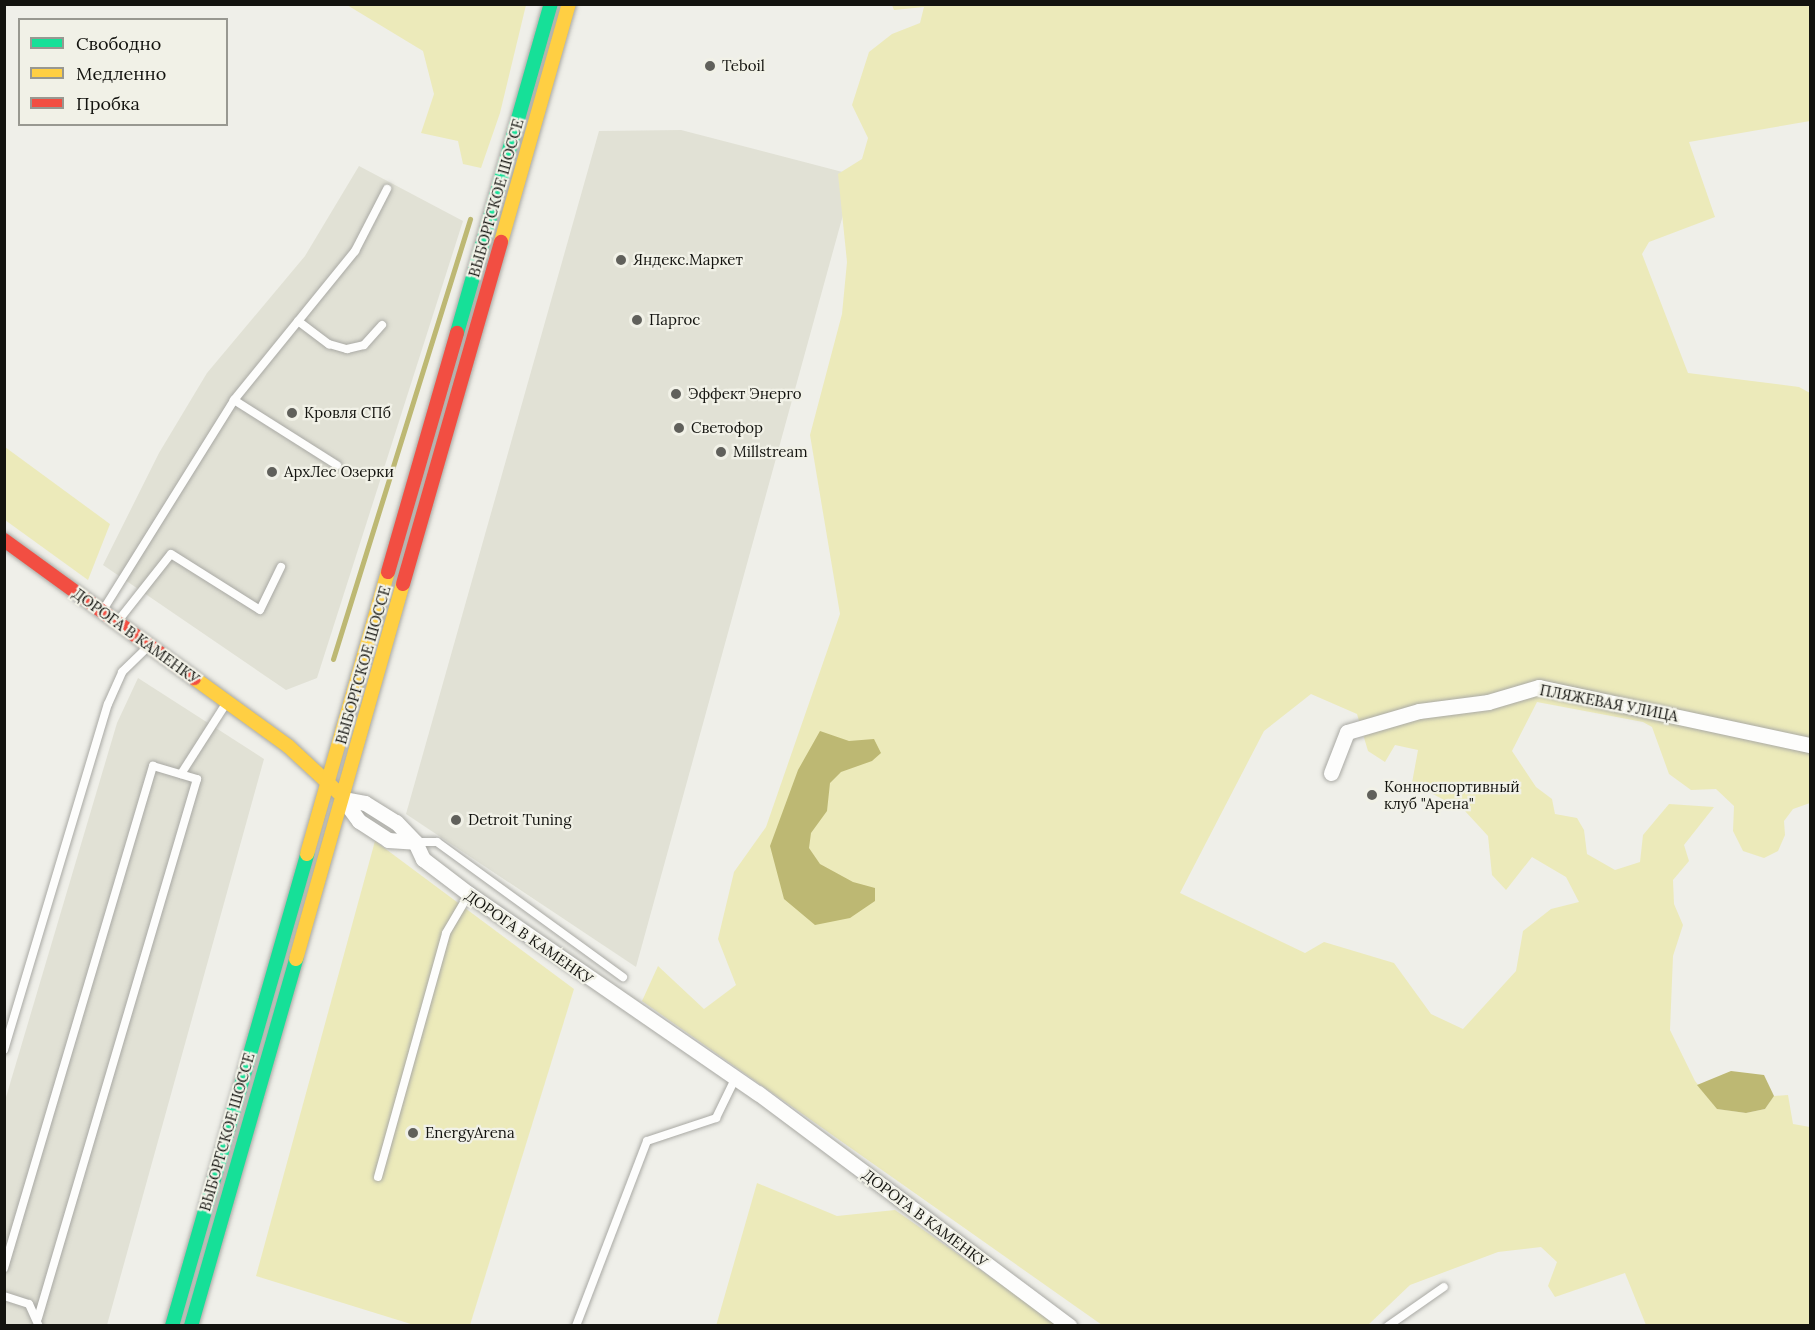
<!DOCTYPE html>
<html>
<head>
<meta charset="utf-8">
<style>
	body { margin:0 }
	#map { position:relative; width:1815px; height:1330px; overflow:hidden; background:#efefe9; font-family:Lora,serif }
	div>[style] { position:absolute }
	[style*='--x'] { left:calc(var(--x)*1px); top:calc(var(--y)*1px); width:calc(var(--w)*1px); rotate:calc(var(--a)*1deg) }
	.built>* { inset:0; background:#e1e1d5 }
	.green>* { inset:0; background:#eceaba }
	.water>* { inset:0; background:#bdb873 }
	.stream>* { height:5px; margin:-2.5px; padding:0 2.5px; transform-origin:2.5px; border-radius:2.5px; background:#bdb873 }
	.roads { filter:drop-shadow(0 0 2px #a9a9a4) drop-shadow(0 0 2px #a9a9a4) }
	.lane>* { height:8px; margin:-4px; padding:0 4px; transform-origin:4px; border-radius:4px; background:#fdfdfc }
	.street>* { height:15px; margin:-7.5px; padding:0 7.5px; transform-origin:7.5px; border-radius:7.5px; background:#fdfdfc }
	.fast>* { height:14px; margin:-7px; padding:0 7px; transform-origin:7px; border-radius:7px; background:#16e098 }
	.slow>* { height:14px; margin:-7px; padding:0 7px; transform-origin:7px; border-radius:7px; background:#ffcf43 }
	.jam>* { height:14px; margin:-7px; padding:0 7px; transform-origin:7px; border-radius:7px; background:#f24e42 }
	.dots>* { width:16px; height:16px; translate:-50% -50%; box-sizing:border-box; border:3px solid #f1f1e7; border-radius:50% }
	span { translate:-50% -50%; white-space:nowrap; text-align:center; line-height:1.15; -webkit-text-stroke:4.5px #f1f1e7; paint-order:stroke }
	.poi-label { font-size:15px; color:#13130f }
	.left { translate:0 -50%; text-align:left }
	.street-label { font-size:15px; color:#13130f }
	.frame { position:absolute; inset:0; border:6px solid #13130f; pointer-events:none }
	.legend { position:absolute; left:18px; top:18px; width:210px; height:108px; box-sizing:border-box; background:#f1f1e7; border:2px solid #989891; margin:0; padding:8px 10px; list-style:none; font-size:18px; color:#13130f }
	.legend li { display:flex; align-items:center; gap:12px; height:30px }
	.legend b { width:30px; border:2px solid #989891 }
</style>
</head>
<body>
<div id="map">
	<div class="built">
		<i style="clip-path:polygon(681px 130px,854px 175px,636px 967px,406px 814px,599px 131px)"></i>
		<i style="clip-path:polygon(359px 166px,463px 221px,317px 678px,286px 690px,103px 565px,159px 453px,207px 373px,305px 256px)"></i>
		<i style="clip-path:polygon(138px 678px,264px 759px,107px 1325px,5px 1325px,4px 1104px,117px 723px)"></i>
	</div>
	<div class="green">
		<i style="clip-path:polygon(347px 5px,526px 5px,500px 113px,481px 168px,463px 164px,458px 141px,421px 133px,434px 94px,423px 51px)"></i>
		<i style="clip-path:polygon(evenodd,892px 5px,1810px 5px,1810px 121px,1689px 142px,1715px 217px,1649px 242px,1642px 254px,1688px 373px,1799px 387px,1810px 393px,1810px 803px,1793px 809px,1784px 821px,1785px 835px,1778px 851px,1764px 858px,1743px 851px,1733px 831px,1734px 806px,1716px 789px,1691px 790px,1669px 774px,1652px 727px,1643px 722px,1537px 702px,1512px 751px,1536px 787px,1552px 799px,1555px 814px,1577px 818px,1584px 830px,1587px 854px,1615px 870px,1640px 862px,1643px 835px,1669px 804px,1714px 807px,1684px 845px,1689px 861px,1673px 880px,1674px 904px,1683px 925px,1673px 956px,1670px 1030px,1695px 1081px,1718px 1109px,1746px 1113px,1765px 1109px,1774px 1096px,1788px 1095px,1793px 1124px,1810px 1127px,1810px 1325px,1646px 1325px,1625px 1273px,1555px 1297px,1548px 1286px,1557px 1262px,1541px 1247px,1498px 1252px,1410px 1285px,1368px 1325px,1102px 1325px,642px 1001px,658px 966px,704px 1009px,736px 985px,718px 939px,734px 872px,766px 827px,840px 614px,810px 435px,842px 314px,847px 262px,838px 174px,862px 159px,868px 138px,852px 105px,869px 52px,892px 34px,920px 23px,924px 7px,894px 10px,892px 5px,1311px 694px,1357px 714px,1368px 751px,1385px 762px,1395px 745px,1418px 750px,1412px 783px,1465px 811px,1488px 836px,1492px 875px,1506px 890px,1532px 857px,1566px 877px,1579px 902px,1551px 909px,1523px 931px,1516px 971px,1463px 1029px,1431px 1014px,1394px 963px,1324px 942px,1305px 953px,1180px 893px,1264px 731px,1311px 694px)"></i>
		<i style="clip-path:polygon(5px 447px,110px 524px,88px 580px,5px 520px)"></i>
		<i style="clip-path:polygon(375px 841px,574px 989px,470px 1325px,414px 1325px,256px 1276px)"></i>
		<i style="clip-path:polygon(757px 1183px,837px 1216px,895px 1210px,1059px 1325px,716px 1326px)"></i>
	</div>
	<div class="water">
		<i style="clip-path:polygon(820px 731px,849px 741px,874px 739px,881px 753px,872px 761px,841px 772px,830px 783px,827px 811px,811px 833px,809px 848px,820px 864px,853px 882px,875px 888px,875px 901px,850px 918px,815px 925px,784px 899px,770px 846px,798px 770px)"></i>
		<i style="clip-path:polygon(1731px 1071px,1764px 1075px,1774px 1096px,1765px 1109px,1746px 1113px,1717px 1109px,1697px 1085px)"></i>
	</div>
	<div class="stream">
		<i style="--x:333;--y:659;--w:461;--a:-72.7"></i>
	</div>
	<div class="roads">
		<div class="lane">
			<i style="--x:298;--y:321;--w:39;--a:37"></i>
			<i style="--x:329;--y:344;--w:19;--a:16"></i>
			<i style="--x:347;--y:349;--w:17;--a:-13"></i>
			<i style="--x:364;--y:345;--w:27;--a:-48"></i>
			<i style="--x:234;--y:400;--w:122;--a:32.3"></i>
			<i style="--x:103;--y:610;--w:248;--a:-58"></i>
			<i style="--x:234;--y:400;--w:192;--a:-50.9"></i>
			<i style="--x:355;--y:251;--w:70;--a:-62.7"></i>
			<i style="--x:118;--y:621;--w:85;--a:-51.7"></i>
			<i style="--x:171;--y:554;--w:105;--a:32.2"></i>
			<i style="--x:260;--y:610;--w:48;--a:-64"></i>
			<i style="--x:181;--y:774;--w:85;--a:-57.4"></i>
			<i style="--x:415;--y:842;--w:22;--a:0"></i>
			<i style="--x:437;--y:842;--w:230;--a:36"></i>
			<i style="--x:4;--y:1050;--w:361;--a:-73.3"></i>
			<i style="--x:108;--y:704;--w:35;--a:-66"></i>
			<i style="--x:122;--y:672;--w:36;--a:-44"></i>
			<i style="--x:378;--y:1177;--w:253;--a:-74.4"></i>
			<i style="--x:446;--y:933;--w:45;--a:-59.5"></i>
			<i style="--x:4;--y:1268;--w:524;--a:-73.47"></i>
			<i style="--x:153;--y:766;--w:46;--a:16.5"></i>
			<i style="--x:197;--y:779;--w:562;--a:106.44"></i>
			<i style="--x:4;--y:1296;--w:26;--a:18"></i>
			<i style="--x:29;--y:1304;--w:24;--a:66"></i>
			<i style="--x:576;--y:1326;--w:198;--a:-69"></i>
			<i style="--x:647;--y:1141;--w:73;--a:-18.4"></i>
			<i style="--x:716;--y:1118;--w:43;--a:-64"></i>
			<i style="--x:1388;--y:1326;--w:68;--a:-34.9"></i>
		</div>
		<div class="street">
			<i style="--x:1331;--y:773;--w:44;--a:-68.7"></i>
			<i style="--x:1347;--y:732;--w:75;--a:-16.3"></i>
			<i style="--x:1419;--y:711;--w:70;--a:-7.4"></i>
			<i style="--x:1488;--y:702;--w:53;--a:-16.4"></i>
			<i style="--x:1539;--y:687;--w:277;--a:12.1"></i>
			<i style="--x:343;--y:799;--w:22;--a:10"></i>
			<i style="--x:365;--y:803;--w:36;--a:32"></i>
			<i style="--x:396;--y:822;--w:28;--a:46"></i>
			<i style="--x:415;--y:842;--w:19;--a:65"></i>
			<i style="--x:423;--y:859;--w:58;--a:37.3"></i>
			<i style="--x:469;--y:894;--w:351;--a:34.6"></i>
			<i style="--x:758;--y:1093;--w:389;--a:36.8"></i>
			<i style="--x:343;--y:799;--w:27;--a:54"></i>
			<i style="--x:359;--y:821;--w:35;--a:33"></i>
			<i style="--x:388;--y:840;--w:27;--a:4"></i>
		</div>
		<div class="fast">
			<i style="--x:457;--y:333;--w:342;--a:-74.1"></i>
			<i style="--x:172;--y:1326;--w:491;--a:-74"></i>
			<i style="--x:191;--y:1326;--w:382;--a:-74"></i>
		</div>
		<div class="slow">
			<i style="--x:501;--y:242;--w:248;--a:-74.1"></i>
			<i style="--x:194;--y:678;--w:116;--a:35.9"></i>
			<i style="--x:288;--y:746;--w:69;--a:42.7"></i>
			<i style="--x:307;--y:854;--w:293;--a:-74"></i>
			<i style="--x:296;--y:959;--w:390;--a:-74.1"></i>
		</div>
		<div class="jam">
			<i style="--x:4;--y:540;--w:235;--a:36"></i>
			<i style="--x:388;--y:572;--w:249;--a:-73.9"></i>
			<i style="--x:403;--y:584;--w:356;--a:-74"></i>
		</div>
	</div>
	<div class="dots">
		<i style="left:710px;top:66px;background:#60605b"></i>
		<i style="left:621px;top:260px;background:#60605b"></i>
		<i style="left:637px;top:320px;background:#60605b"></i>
		<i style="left:676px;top:394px;background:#60605b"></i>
		<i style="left:292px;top:413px;background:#60605b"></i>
		<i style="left:679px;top:428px;background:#60605b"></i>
		<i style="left:721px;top:452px;background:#60605b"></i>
		<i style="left:272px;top:472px;background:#60605b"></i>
		<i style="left:1372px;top:795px;background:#60605b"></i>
		<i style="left:456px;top:820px;background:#60605b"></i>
		<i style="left:413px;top:1133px;background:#60605b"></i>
	</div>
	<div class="poi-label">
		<span class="left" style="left:722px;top:66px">Teboil</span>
		<span class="left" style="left:633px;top:260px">Яндекс.Маркет</span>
		<span class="left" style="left:649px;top:320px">Паргос</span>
		<span class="left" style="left:688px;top:394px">Эффект Энерго</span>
		<span class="left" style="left:304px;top:413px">Кровля СПб</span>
		<span class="left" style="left:691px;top:428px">Светофор</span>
		<span class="left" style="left:733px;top:452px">Millstream</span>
		<span class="left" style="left:284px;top:472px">АрхЛес Озерки</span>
		<span class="left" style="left:1384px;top:795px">Конноспортивный<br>клуб "Арена"</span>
		<span class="left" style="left:468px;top:820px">Detroit Tuning</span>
		<span class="left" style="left:425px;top:1133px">EnergyArena</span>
	</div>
	<div class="street-label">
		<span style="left:496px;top:198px;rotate:-74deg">ВЫБОРГСКОЕ ШОССЕ</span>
		<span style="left:136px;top:636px;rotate:36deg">ДОРОГА В КАМЕНКУ</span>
		<span style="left:363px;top:665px;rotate:-74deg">ВЫБОРГСКОЕ ШОССЕ</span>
		<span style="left:1609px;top:703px;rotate:11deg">ПЛЯЖЕВАЯ УЛИЦА</span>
		<span style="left:529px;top:937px;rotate:35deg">ДОРОГА В КАМЕНКУ</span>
		<span style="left:227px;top:1132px;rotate:-74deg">ВЫБОРГСКОЕ ШОССЕ</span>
		<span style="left:925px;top:1218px;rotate:37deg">ДОРОГА В КАМЕНКУ</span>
	</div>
	<div class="frame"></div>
	<ul class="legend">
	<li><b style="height:8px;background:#16e098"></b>Свободно</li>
	<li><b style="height:8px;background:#ffcf43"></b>Медленно</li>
	<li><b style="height:8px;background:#f24e42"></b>Пробка</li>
	</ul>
</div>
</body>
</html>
